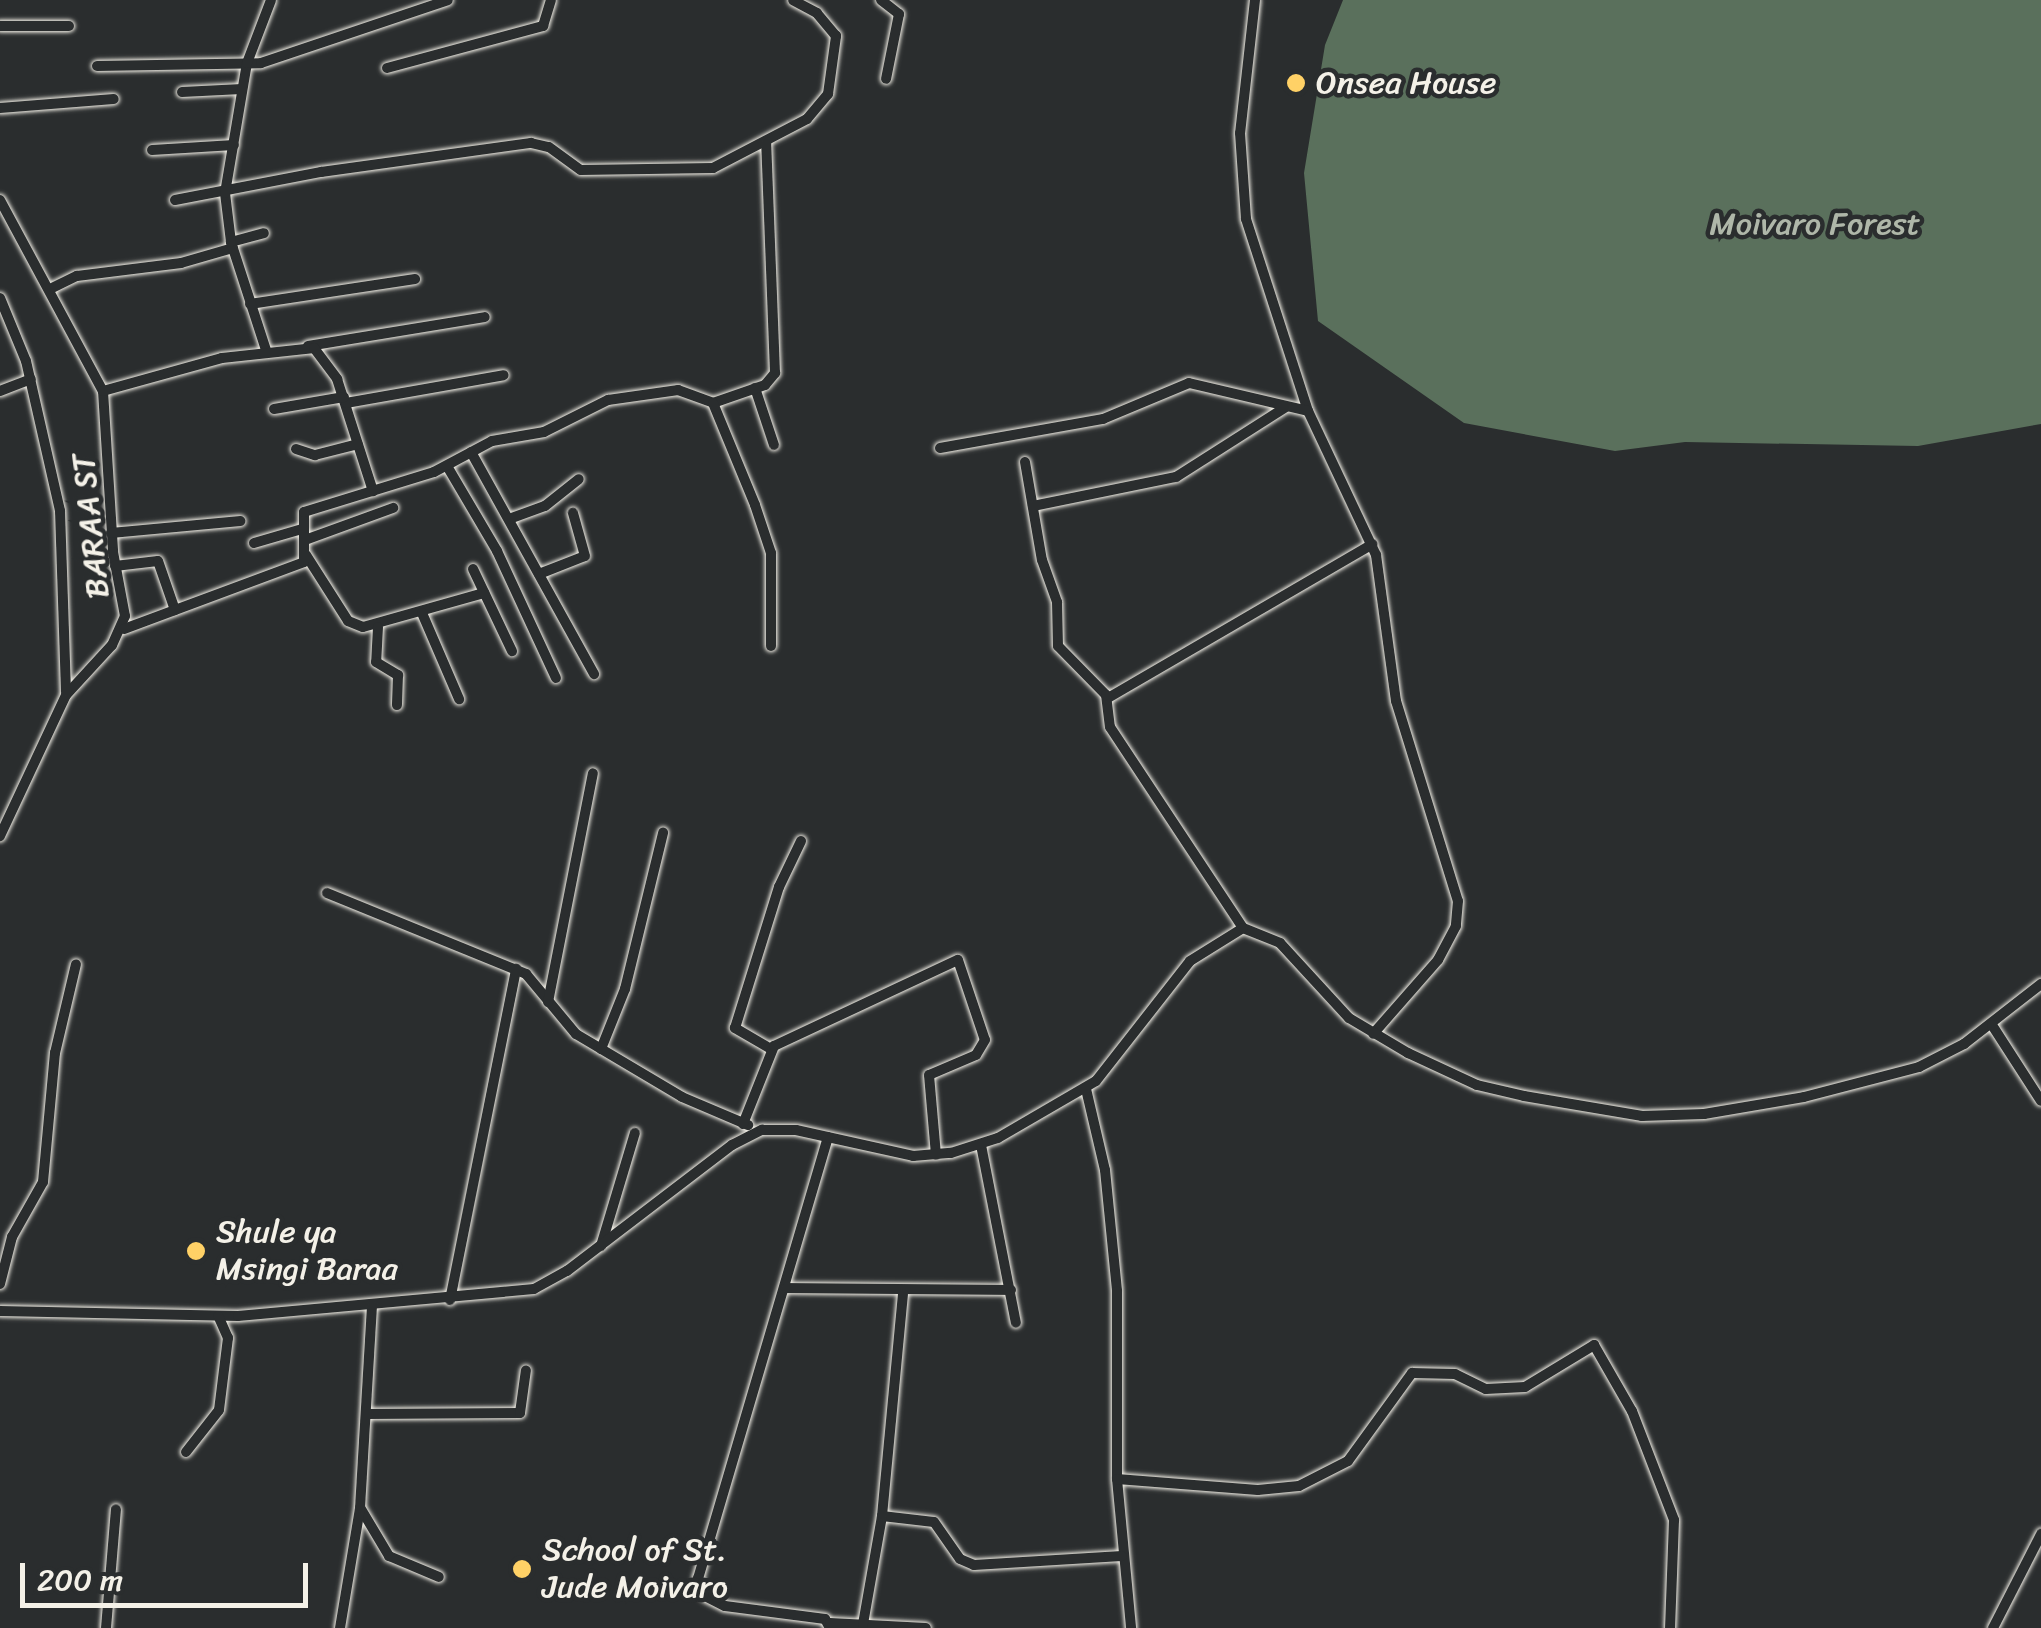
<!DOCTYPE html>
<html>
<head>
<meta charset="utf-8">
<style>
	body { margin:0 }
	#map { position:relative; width:2041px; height:1628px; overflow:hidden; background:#2a2d2e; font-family:Sriracha,sans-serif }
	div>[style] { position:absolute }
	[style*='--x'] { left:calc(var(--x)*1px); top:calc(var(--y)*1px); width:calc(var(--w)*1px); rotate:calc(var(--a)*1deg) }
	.green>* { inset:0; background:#5a705c }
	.roads { filter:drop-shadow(0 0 2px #f4f1e8) drop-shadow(0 0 2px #f4f1e8) }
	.street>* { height:10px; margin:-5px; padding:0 5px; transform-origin:5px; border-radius:5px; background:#2a2d2e }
	.dots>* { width:28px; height:28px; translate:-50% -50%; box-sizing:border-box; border:5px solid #2a2d2e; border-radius:50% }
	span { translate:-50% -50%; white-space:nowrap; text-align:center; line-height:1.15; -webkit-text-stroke:9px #2a2d2e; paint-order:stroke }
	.poi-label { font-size:32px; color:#f4f1e8 }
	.left { translate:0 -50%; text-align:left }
	.park-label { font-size:32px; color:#afb7a9 }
	.street-label { font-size:32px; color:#f4f1e8 }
	.scale { position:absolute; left:20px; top:1563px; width:288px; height:45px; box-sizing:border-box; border:5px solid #f4f1e8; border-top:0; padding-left:12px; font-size:30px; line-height:35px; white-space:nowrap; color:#f4f1e8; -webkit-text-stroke:8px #2a2d2e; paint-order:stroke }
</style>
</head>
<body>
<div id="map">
	<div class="green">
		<i style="clip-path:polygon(1343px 0,2041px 0,2041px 424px,1918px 446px,1685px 442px,1615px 451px,1464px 423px,1318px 321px,1304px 173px,1325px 45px)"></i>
	</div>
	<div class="roads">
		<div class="street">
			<i style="--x:881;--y:0;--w:23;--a:38"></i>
			<i style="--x:899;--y:14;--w:66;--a:101.3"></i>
			<i style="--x:1255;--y:0;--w:134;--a:96.4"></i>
			<i style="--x:1240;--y:133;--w:86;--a:86"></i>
			<i style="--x:1246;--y:219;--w:202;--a:72.1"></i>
			<i style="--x:1308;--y:411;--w:159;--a:64.7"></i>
			<i style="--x:1376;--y:555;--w:147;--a:82.2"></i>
			<i style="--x:1396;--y:701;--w:209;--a:72.8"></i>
			<i style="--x:1458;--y:901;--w:25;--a:95"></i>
			<i style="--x:1456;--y:926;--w:38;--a:118"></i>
			<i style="--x:1438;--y:960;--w:98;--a:131.3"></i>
			<i style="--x:0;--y:26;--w:69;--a:0"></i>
			<i style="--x:97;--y:66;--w:164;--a:-1"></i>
			<i style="--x:261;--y:63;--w:197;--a:-18.6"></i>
			<i style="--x:387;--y:68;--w:162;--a:-15.1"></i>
			<i style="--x:543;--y:26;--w:27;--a:-73"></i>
			<i style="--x:182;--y:92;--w:60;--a:-2.9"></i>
			<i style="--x:0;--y:108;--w:114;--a:-4.5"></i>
			<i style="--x:152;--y:150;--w:82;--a:-3.5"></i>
			<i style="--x:0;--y:200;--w:217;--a:61.7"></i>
			<i style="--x:103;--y:391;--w:161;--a:86.4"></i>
			<i style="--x:113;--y:552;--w:65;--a:79.4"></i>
			<i style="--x:125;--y:616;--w:32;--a:114"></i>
			<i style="--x:112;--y:645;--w:68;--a:132.6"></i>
			<i style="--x:66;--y:695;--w:156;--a:115.1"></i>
			<i style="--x:175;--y:200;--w:149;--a:-10.9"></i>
			<i style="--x:321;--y:172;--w:212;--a:-7.9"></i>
			<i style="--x:531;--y:143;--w:18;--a:13"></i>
			<i style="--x:549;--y:147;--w:39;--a:36"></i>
			<i style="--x:581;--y:170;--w:132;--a:-0.9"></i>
			<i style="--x:713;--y:168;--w:106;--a:-27.5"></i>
			<i style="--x:807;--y:119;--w:33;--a:-50"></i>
			<i style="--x:828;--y:94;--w:59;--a:-82.1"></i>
			<i style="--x:836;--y:36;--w:30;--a:-130"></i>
			<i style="--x:817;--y:13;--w:27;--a:-152"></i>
			<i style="--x:231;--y:242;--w:34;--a:-15"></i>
			<i style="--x:50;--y:289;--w:30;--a:-26"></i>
			<i style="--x:77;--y:276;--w:105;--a:-7.1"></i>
			<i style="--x:181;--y:263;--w:54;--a:-16.1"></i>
			<i style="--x:0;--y:298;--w:68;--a:67.6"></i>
			<i style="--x:26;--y:361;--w:154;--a:77.2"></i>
			<i style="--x:60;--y:511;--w:181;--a:88.1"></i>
			<i style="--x:250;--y:304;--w:167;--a:-8.6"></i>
			<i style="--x:308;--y:346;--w:179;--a:-9.3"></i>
			<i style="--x:266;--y:350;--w:114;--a:-108"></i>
			<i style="--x:231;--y:242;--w:49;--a:-97"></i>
			<i style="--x:225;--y:193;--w:132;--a:-80.4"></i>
			<i style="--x:247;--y:63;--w:67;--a:-69.1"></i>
			<i style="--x:755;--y:388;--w:60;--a:71.6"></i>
			<i style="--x:0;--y:391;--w:33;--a:-21"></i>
			<i style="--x:103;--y:391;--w:123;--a:-15.5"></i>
			<i style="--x:222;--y:358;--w:93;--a:-6.2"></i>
			<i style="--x:314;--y:348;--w:39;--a:53"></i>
			<i style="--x:337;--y:379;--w:118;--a:72.2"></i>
			<i style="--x:346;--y:403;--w:160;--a:-10"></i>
			<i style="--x:713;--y:403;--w:55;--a:-19.1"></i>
			<i style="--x:765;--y:385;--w:16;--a:-50"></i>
			<i style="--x:775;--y:373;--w:232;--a:-92.2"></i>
			<i style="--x:274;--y:409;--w:71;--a:-9.7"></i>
			<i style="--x:940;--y:448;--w:166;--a:-10.1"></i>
			<i style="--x:1103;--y:419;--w:93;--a:-22.7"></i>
			<i style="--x:1189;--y:383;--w:122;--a:13.2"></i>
			<i style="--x:296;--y:449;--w:20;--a:18"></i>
			<i style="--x:315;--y:455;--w:44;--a:-14.3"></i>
			<i style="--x:471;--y:452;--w:254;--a:61"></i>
			<i style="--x:1025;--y:462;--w:99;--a:80.2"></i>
			<i style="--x:1042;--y:560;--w:45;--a:70.3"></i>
			<i style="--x:1057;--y:602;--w:44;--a:88.7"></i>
			<i style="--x:1058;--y:646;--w:69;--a:45.6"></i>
			<i style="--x:1106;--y:695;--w:32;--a:83"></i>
			<i style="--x:1110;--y:727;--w:241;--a:56.5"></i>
			<i style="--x:1243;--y:928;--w:40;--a:22"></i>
			<i style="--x:1280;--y:943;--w:102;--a:47.4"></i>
			<i style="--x:1349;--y:1018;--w:69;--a:30.7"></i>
			<i style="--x:1408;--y:1053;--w:76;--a:24.9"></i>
			<i style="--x:1477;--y:1085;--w:48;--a:13.2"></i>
			<i style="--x:1524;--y:1096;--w:120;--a:9.6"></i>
			<i style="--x:1642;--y:1116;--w:62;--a:-1.8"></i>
			<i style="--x:1704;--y:1114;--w:101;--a:-9.6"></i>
			<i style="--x:1804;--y:1097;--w:119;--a:-14.6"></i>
			<i style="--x:1919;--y:1067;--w:51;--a:-27.1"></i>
			<i style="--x:1964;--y:1044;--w:98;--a:-37.9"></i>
			<i style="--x:447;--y:466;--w:99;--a:59.5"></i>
			<i style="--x:497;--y:551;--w:140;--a:65.1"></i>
			<i style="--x:1033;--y:506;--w:146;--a:-11.5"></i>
			<i style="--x:1176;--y:477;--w:130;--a:-32.5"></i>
			<i style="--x:509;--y:519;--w:38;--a:-20"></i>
			<i style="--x:545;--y:506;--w:43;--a:-38.5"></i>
			<i style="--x:111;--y:533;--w:130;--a:-5.3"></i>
			<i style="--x:305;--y:540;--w:94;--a:-20"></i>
			<i style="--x:254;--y:543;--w:50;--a:-16.3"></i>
			<i style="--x:306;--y:555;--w:78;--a:57.5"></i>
			<i style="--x:348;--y:621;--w:16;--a:22"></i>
			<i style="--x:363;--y:627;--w:126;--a:-15.7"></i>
			<i style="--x:115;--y:566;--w:43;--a:-6.6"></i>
			<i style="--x:158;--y:561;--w:52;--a:70.9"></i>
			<i style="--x:473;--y:569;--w:91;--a:64.6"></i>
			<i style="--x:539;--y:574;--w:49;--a:-21.4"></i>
			<i style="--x:585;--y:556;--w:45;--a:-105.6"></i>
			<i style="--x:422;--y:613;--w:94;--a:66.7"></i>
			<i style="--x:378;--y:627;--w:35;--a:93"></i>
			<i style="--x:376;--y:662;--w:26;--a:31"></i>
			<i style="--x:398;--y:675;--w:30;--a:92"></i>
			<i style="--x:124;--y:629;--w:192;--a:-20.4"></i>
			<i style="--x:304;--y:562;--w:50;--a:-90"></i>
			<i style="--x:304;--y:512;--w:136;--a:-17.1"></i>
			<i style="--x:434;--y:472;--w:66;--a:-28.1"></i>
			<i style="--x:492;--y:441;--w:53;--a:-9.8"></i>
			<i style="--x:544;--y:432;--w:72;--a:-26.6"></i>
			<i style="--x:608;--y:400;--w:71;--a:-8.1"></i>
			<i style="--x:678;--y:390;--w:37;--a:20"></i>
			<i style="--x:713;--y:403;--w:110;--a:67.6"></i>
			<i style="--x:755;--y:505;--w:51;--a:71.6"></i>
			<i style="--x:771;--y:553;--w:93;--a:90"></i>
			<i style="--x:1108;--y:698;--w:306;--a:-30.2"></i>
			<i style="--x:327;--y:893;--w:215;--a:22.1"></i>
			<i style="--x:526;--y:974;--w:78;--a:50.2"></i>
			<i style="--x:576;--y:1034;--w:123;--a:30.7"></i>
			<i style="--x:682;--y:1097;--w:72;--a:23"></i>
			<i style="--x:548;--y:1002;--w:233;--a:-78.9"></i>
			<i style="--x:1992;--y:1025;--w:90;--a:57.2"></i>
			<i style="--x:601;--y:1049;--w:65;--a:-68.2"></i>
			<i style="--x:625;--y:989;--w:161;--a:-76.3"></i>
			<i style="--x:771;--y:1049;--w:42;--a:-149.7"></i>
			<i style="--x:735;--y:1028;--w:148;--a:-72.7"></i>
			<i style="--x:779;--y:887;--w:51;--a:-64.4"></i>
			<i style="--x:1086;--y:1089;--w:83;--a:76.8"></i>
			<i style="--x:1105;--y:1170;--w:122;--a:84.3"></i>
			<i style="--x:1117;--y:1291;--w:188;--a:90"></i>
			<i style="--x:1117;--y:1479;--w:150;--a:84.6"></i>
			<i style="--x:743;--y:1124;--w:84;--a:-68.3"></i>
			<i style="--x:774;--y:1046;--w:203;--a:-25.1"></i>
			<i style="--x:958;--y:960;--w:84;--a:71.4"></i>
			<i style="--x:985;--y:1040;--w:17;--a:121"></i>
			<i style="--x:976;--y:1055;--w:51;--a:156.9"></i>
			<i style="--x:929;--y:1075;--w:80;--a:85"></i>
			<i style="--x:828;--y:1137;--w:460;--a:106.4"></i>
			<i style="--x:698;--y:1578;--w:19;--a:69"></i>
			<i style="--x:705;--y:1596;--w:22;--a:27"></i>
			<i style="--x:725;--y:1606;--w:101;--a:7.4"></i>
			<i style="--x:825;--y:1619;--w:10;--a:61"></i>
			<i style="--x:981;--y:1145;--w:181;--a:78.9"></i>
			<i style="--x:601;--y:1246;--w:118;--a:-73.3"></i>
			<i style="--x:0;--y:1284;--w:49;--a:-75.7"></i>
			<i style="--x:12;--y:1237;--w:63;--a:-60.6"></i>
			<i style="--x:43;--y:1182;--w:130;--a:-84.7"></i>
			<i style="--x:55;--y:1053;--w:91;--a:-76.7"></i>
			<i style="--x:786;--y:1288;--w:225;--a:0.5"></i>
			<i style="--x:450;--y:1300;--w:338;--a:-78.7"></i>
			<i style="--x:0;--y:1311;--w:238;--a:1.2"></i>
			<i style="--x:238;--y:1316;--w:297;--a:-5.2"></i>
			<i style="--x:534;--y:1289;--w:38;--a:-29"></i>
			<i style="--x:567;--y:1271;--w:208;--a:-37.4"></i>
			<i style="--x:732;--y:1145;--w:34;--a:-27"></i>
			<i style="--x:762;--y:1130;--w:34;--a:0"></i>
			<i style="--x:796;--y:1130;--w:120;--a:12.5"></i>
			<i style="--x:913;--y:1156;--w:38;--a:-5"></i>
			<i style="--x:951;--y:1153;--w:49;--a:-17.7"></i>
			<i style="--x:998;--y:1138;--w:113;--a:-30.2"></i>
			<i style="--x:1096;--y:1081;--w:152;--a:-51.9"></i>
			<i style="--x:1190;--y:961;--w:62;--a:-31.9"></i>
			<i style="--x:366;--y:1414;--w:154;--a:-0.4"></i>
			<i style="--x:520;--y:1413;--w:43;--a:-82.1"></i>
			<i style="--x:186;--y:1452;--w:53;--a:-51.8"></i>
			<i style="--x:219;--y:1410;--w:73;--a:-82.9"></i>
			<i style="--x:228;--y:1338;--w:24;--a:-114"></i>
			<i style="--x:1117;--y:1479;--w:141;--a:4.5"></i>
			<i style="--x:1258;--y:1490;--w:41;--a:-5.6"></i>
			<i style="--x:1299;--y:1486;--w:55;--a:-27"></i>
			<i style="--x:1348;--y:1461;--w:109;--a:-54"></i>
			<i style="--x:1412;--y:1373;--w:43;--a:1.3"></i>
			<i style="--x:1455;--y:1374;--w:34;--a:26"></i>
			<i style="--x:1486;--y:1389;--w:39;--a:-3"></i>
			<i style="--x:1525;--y:1387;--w:81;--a:-31.3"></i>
			<i style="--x:1594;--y:1345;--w:76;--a:60.1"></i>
			<i style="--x:1632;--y:1411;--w:117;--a:68.9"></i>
			<i style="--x:1674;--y:1520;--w:108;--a:92.1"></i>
			<i style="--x:361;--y:1509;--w:55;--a:59.2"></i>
			<i style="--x:389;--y:1556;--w:54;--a:22.8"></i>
			<i style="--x:882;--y:1516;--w:52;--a:6.6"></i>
			<i style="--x:934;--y:1522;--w:45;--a:54.9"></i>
			<i style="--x:960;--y:1559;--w:15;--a:23"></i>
			<i style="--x:974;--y:1565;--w:148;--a:-3.5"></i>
			<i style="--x:830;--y:1623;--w:96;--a:3"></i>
			<i style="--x:863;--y:1624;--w:110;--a:-80"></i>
			<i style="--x:882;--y:1516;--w:223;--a:-84.6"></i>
			<i style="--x:106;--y:1628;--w:119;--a:-85.2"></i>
			<i style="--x:340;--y:1628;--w:122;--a:-80.5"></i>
			<i style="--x:360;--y:1508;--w:203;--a:-86.6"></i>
			<i style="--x:1993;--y:1628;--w:106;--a:-62.9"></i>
		</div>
	</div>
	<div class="dots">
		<i style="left:1296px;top:83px;background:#ffd166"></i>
		<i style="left:196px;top:1251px;background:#ffd166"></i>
		<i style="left:522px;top:1569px;background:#ffd166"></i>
	</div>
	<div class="poi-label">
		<span class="left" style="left:1316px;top:83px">Onsea House</span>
		<span class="left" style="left:216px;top:1251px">Shule ya<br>Msingi Baraa</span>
		<span class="left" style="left:542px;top:1569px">School of St.<br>Jude Moivaro</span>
	</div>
	<div class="park-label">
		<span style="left:1815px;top:224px">Moivaro Forest</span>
	</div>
	<div class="street-label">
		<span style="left:91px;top:526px;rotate:-96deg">BARAA ST</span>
	</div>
	<div class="scale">200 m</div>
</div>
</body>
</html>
